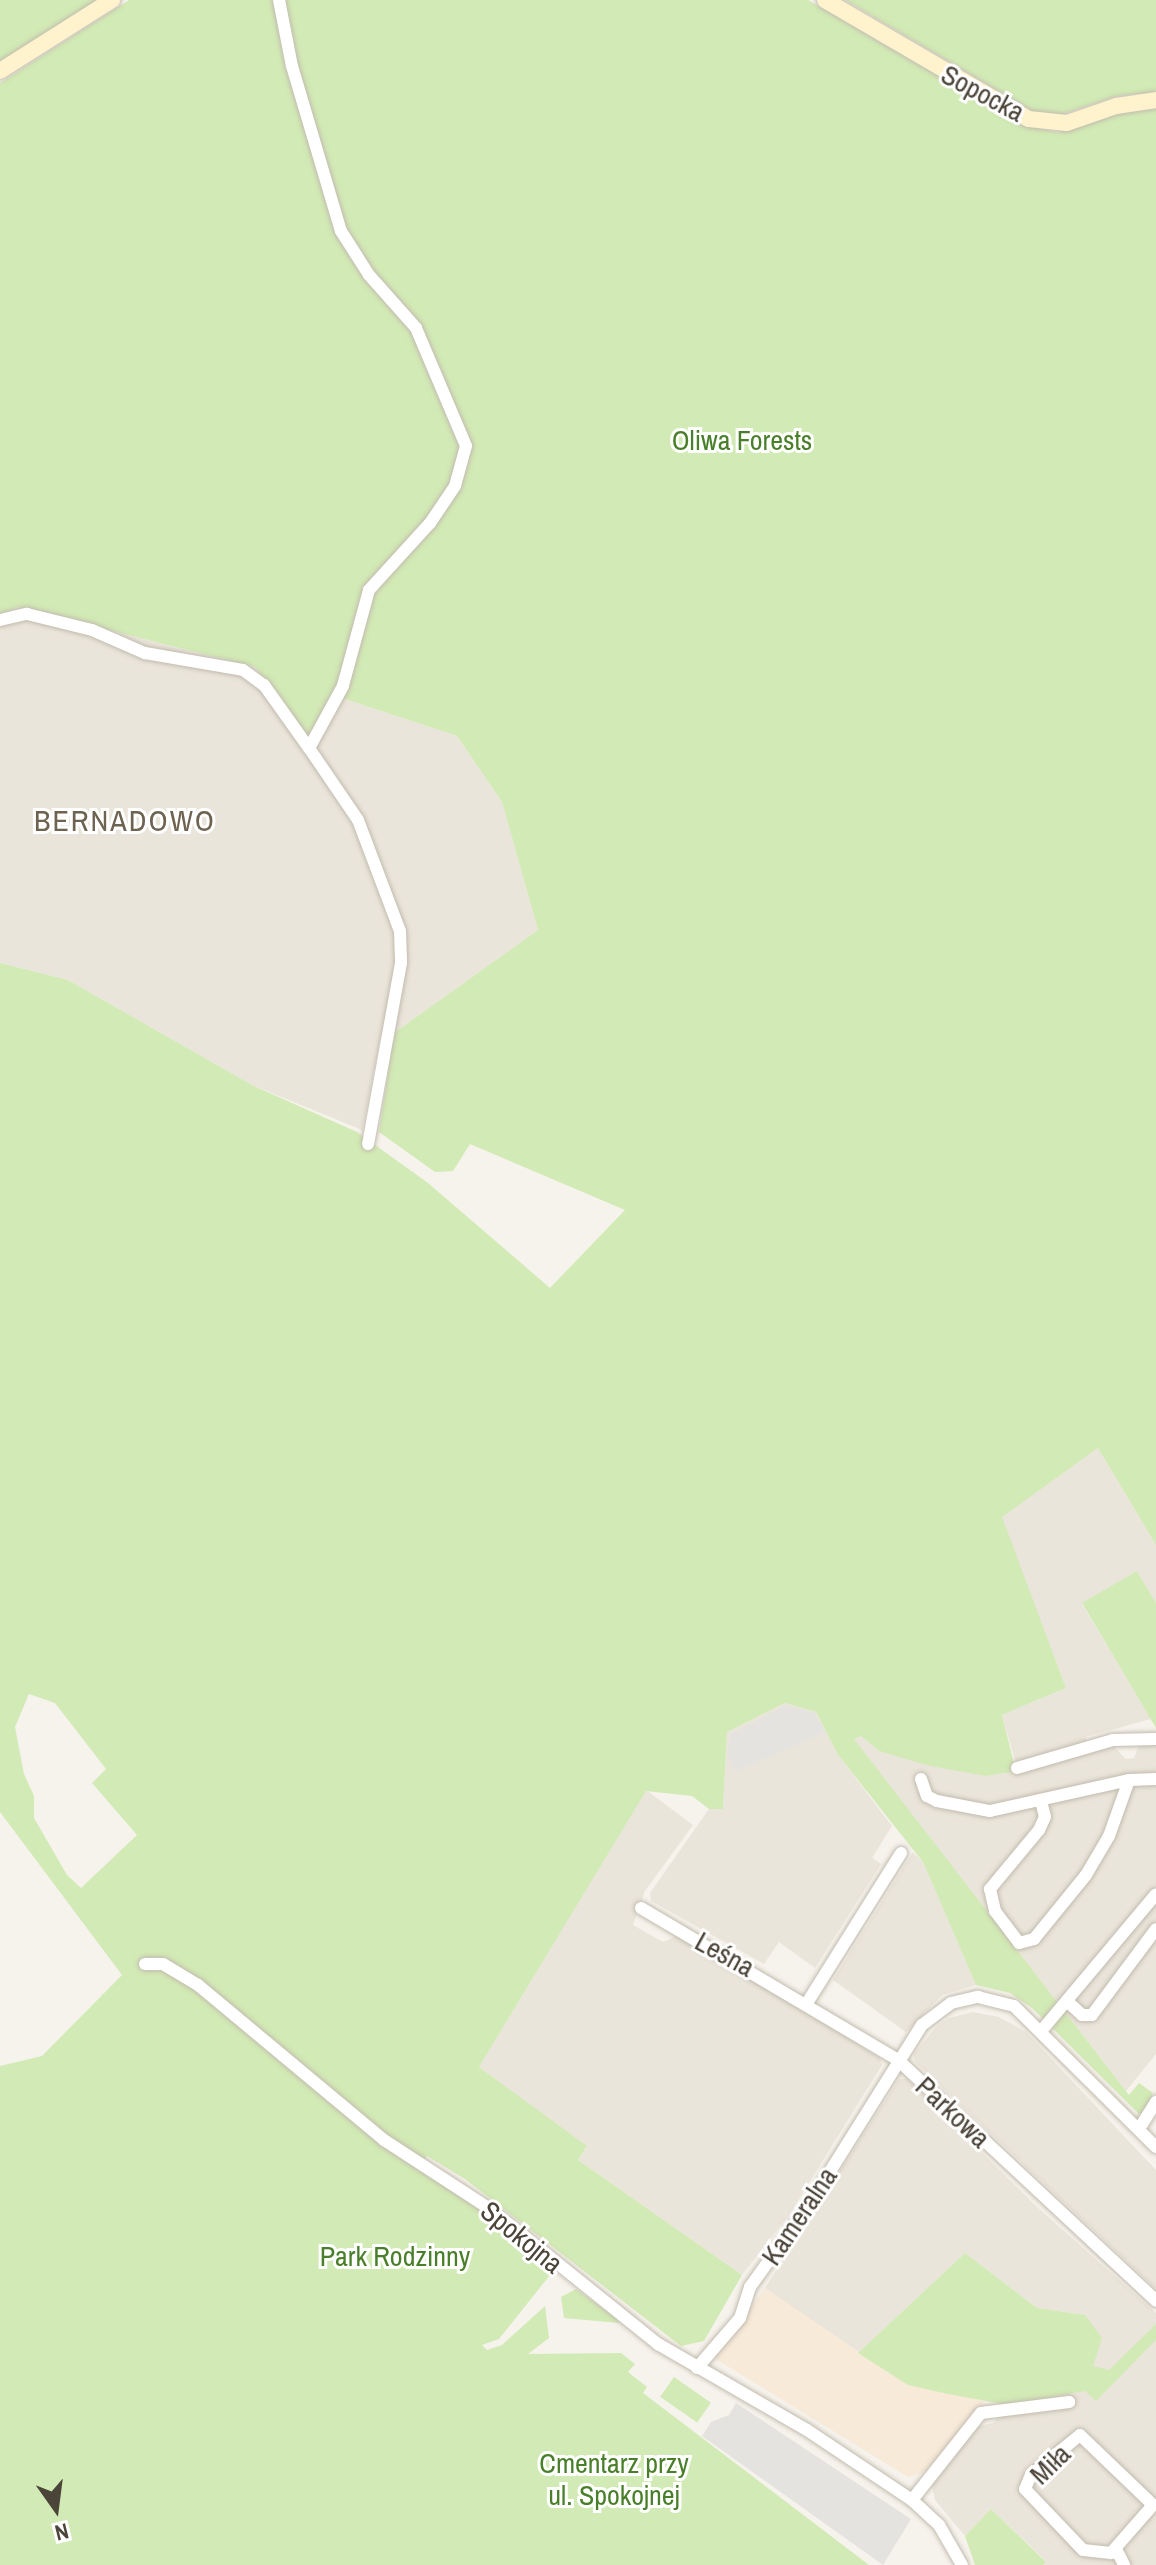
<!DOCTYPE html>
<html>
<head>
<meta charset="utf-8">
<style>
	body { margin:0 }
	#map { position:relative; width:1156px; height:2565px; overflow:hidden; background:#f6f3ec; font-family:"Archivo Narrow",sans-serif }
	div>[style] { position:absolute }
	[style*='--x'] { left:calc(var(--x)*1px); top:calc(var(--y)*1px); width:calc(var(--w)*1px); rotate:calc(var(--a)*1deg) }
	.residential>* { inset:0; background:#eae5da }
	.commercial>* { inset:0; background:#f7ead8 }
	.green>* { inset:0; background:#d2eab5; transform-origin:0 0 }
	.parking>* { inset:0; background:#e5e3e0 }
	.roads { filter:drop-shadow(0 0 2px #c2bbae) drop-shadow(0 0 2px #c2bbae) }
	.minor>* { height:12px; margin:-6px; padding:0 6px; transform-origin:6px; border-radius:6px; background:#fff }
	.secondary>* { height:16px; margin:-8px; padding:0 8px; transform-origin:8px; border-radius:8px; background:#fff3cd }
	span { translate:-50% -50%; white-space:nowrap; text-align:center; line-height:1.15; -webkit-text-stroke:6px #fff; paint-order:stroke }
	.street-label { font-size:28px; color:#4b4439 }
	.park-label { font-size:28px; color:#4a7f2a }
	.neighbourhood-label { font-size:30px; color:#6e6250; letter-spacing:2px }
	.north { position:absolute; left:16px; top:2469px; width:80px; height:80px; -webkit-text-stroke:6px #fff; paint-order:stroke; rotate:166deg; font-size:22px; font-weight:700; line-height:32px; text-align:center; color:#4b4439 }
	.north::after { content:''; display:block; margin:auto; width:28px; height:36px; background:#4b4439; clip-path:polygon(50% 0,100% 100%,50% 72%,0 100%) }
</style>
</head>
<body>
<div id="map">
	<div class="residential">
		<i style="clip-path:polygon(17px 607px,255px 667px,304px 735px,336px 696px,457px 736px,502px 802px,538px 930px,394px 1033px,381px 1035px,362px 1130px,252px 1085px,68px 980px,0 963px,0 617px)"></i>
		<i style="clip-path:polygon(1098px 1448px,1156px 1545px,1156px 1603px,1137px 1571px,1082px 1604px,1151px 1719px,1085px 1737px,1088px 1745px,1016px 1764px,1002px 1715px,1066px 1688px,1001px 1517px)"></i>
		<i style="clip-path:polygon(785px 1703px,816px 1712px,838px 1755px,892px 1826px,872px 1858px,881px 1864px,815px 1968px,779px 1942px,764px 1964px,651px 1901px,650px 1893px,709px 1809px,723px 1809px,727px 1732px)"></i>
		<i style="clip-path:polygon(861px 1736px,879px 1751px,986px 1776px,1113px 1746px,1126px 1759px,1134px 1758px,1140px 1742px,1156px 1744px,1156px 2054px,1126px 2091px,853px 1739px)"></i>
		<i style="clip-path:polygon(646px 1790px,693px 1825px,645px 1891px,633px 1925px,663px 1942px,678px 1935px,756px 1980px,880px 2058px,882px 2065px,789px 2215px,742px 2275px,578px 2160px,587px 2147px,479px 2067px)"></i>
		<i style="clip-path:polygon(913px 1852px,923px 1862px,976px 1985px,942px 1995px,906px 2032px,833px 1980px)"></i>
		<i style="clip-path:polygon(973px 2012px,999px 2017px,1026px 2032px,1156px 2170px,1156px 2289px,915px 2062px,914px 2054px,935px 2028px,949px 2018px)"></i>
		<i style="clip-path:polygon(899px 2079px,907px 2079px,1037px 2207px,1156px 2313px,1156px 2565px,1043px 2565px,1046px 2561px,991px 2509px,965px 2536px,935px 2500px,932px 2485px,979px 2426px,993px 2423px,1085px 2315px,1037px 2308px,965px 2253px,858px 2353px,765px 2288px)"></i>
	</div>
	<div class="commercial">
		<i style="clip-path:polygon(765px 2288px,908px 2385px,985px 2401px,924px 2472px,908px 2477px,714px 2358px)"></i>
	</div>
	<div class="green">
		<i style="clip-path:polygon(0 0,98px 0,0 63px)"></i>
		<i style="clip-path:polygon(evenodd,129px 0,808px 0,1023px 126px,1057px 132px,1111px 115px,1156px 109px,1156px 1545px,1098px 1448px,1002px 1517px,1066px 1688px,1002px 1715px,1016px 1771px,986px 1776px,930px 1766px,879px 1751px,861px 1736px,854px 1739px,1129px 2095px,1139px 2083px,1153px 2093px,1146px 2112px,1139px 2114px,1032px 2008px,1010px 1993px,976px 1985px,923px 1862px,838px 1755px,816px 1712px,785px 1703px,727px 1732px,723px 1809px,709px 1809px,692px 1796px,646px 1791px,479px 2067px,587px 2146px,578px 2160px,742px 2275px,704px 2341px,681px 2346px,465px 2179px,427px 2156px,418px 2170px,462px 2195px,554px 2270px,499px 2339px,482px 2345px,487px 2350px,502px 2345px,545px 2306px,549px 2338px,528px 2354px,621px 2353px,635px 2364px,628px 2372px,647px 2387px,643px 2393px,869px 2565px,0 2565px,0 2066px,42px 2056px,122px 1975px,0 1812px,0 963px,68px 980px,252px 1085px,357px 1132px,428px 1183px,550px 1288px,625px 1210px,470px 1144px,453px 1171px,435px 1172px,379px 1132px,394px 1033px,538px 930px,502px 802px,457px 736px,336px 696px,313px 735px,304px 735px,255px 667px,17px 607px,0 617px,0 83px,129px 0,29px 1694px,55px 1703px,106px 1769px,92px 1783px,137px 1835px,81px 1888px,67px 1875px,34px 1818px,34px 1796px,24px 1774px,15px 1727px,29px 1694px)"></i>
		<i style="clip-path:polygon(845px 0,1156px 0,1156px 92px,1117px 96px,1060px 115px,1034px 112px)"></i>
		<i style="clip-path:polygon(1137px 1571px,1156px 1603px,1156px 1728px,1082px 1603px)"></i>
		<i style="clip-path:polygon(965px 2253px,1037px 2308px,1085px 2315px,1102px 2338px,1093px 2366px,1109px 2370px,1156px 2324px,1156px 2340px,1096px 2401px,1085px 2391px,1008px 2405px,948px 2394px,908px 2385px,858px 2353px)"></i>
		<i style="clip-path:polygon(576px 2289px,616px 2318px,619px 2323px,564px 2318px,561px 2297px)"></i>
		<i style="left:674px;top:2377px;width:45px;height:24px;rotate:35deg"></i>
		<i style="clip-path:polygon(991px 2509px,1046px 2562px,1043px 2565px,975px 2565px,965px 2536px)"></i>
	</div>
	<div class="parking">
		<i style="clip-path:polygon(785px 1706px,815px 1713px,825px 1732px,735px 1772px,727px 1756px,731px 1734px)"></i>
		<i style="clip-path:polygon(736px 2403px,911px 2519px,883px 2565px,702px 2436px,711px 2422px,729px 2415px)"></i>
	</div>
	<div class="roads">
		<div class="minor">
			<i style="--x:279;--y:0;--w:67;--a:78.9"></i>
			<i style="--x:292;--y:66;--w:172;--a:73.5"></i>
			<i style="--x:341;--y:231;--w:52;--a:57.5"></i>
			<i style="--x:369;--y:275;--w:71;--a:48.4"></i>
			<i style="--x:416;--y:328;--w:128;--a:67"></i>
			<i style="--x:466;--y:446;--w:41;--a:105.4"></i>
			<i style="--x:455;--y:486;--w:45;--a:124"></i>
			<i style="--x:430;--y:523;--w:91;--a:132.3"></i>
			<i style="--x:369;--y:590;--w:99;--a:105.2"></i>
			<i style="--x:343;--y:686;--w:71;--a:118.7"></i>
			<i style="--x:0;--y:620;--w:28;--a:-13"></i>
			<i style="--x:27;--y:614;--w:67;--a:13.8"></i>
			<i style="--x:92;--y:630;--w:58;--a:23.5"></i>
			<i style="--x:145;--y:653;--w:99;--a:9.8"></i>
			<i style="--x:243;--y:670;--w:26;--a:36"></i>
			<i style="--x:264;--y:685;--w:77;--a:54.5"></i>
			<i style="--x:309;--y:748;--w:87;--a:55.8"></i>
			<i style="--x:358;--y:820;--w:119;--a:69.3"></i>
			<i style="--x:400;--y:931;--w:32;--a:88"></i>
			<i style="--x:401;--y:963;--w:184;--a:100.3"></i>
			<i style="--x:1017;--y:1768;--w:100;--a:-16.3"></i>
			<i style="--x:1113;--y:1740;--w:43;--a:-1.3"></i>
			<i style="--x:921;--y:1779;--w:18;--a:71"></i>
			<i style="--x:927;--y:1796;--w:11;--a:27"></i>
			<i style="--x:937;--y:1801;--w:54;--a:10.7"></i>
			<i style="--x:990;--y:1811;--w:142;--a:-12.6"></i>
			<i style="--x:1129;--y:1780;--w:27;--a:-2"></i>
			<i style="--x:1041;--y:1801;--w:16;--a:76"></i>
			<i style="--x:1045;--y:1817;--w:14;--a:115"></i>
			<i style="--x:1039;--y:1830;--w:77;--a:129.7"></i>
			<i style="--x:990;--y:1889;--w:23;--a:77"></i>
			<i style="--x:995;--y:1911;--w:40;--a:53"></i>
			<i style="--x:1019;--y:1943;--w:16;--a:-15"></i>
			<i style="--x:1034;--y:1939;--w:82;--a:-50.9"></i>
			<i style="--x:1086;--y:1875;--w:45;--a:-59.5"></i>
			<i style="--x:1109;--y:1836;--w:59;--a:-70.3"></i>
			<i style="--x:641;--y:1908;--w:299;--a:30.6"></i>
			<i style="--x:898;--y:2060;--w:353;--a:43"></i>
			<i style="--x:145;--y:1964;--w:18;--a:0"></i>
			<i style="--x:163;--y:1964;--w:41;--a:31"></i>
			<i style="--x:198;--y:1985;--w:242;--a:39.8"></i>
			<i style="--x:384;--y:2140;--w:126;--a:33.1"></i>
			<i style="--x:490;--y:2209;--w:216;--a:38.8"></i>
			<i style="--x:658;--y:2344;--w:172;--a:30"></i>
			<i style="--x:807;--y:2430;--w:126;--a:33.7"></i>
			<i style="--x:912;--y:2500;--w:37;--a:43"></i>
			<i style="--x:939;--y:2525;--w:46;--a:60.1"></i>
			<i style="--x:1068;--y:2002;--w:19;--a:43"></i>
			<i style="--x:1082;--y:2015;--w:10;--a:0"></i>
			<i style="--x:1092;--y:2015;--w:107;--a:-53.3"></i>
			<i style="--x:807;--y:2003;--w:177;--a:-57.9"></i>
			<i style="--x:1042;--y:2030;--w:177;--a:-50"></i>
			<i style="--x:1139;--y:2129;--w:32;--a:-58"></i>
			<i style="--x:697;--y:2368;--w:66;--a:-49.3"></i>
			<i style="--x:740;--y:2318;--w:33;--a:-72"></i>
			<i style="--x:750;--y:2287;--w:101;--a:-54.3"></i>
			<i style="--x:809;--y:2205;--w:213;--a:-57.9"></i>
			<i style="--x:922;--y:2025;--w:36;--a:-37"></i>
			<i style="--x:951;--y:2003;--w:28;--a:-13"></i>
			<i style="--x:978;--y:1997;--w:37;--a:14"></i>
			<i style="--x:1014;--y:2006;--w:200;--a:44.8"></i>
			<i style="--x:1080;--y:2435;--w:101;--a:43.8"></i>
			<i style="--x:1153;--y:2505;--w:64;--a:131.2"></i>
			<i style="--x:1111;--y:2553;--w:28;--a:-174"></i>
			<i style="--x:1083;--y:2550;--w:84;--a:-133.6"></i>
			<i style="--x:1025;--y:2489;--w:15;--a:-67"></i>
			<i style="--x:1031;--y:2475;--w:63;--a:-39.2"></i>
			<i style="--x:912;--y:2500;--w:111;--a:-51.6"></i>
			<i style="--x:981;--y:2413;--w:89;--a:-7.1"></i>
			<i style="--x:1116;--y:2549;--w:18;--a:63"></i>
		</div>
		<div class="secondary">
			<i style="--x:825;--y:0;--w:236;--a:30.3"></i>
			<i style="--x:1029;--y:119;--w:38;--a:6"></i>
			<i style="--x:1067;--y:123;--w:52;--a:-19.1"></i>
			<i style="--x:1116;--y:106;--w:40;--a:-8.5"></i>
			<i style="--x:0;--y:71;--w:133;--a:-32.4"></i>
		</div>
	</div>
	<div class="street-label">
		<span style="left:983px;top:93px;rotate:28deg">Sopocka</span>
		<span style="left:725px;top:1954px;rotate:29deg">Leśna</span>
		<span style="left:953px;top:2112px;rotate:43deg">Parkowa</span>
		<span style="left:799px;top:2216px;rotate:-56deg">Kameralna</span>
		<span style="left:522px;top:2237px;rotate:39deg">Spokojna</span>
		<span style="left:1050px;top:2464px;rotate:-44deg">Miła</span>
	</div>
	<div class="park-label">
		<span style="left:742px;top:440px">Oliwa Forests</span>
		<span style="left:395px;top:2256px">Park Rodzinny</span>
		<span style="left:614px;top:2479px">Cmentarz przy<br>ul. Spokojnej</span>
	</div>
	<div class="neighbourhood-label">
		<span style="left:125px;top:820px">BERNADOWO</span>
	</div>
	<div class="north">N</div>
</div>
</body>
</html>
